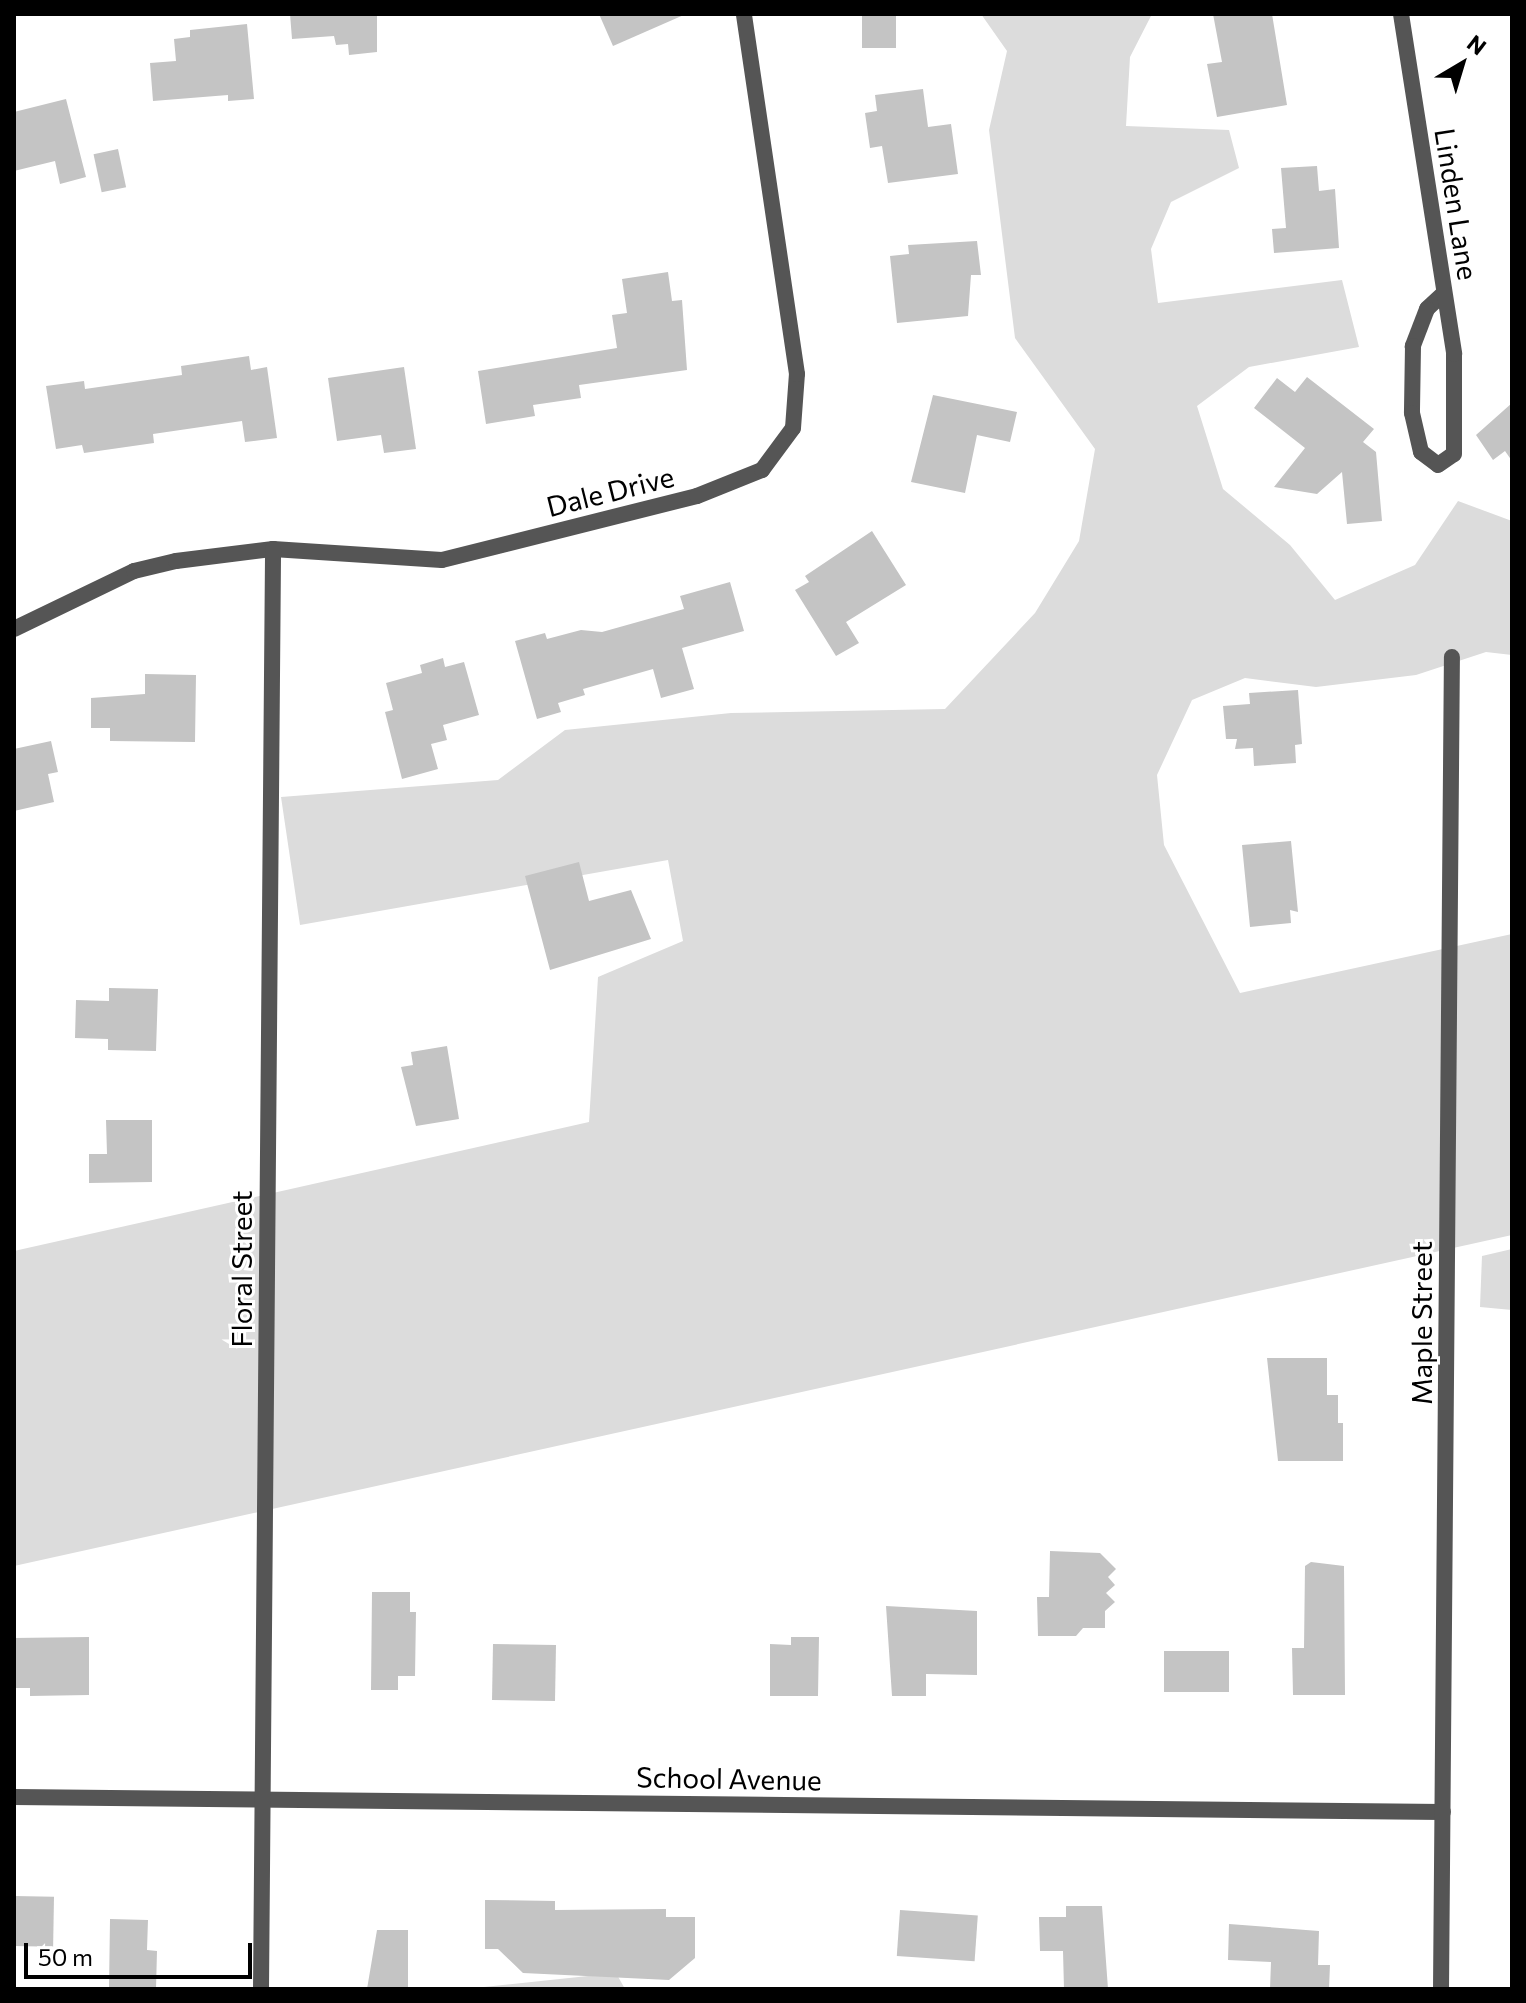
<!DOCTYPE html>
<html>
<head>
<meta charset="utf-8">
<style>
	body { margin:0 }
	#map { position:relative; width:1526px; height:2003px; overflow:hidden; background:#fff; font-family:Commissioner,sans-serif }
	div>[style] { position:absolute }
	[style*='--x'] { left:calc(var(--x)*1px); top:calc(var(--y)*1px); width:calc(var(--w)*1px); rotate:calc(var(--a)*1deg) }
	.green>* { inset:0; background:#dcdcdc }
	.building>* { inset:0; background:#c4c4c4; transform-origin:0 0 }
	.lane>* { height:16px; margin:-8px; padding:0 8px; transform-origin:8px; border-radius:8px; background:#555 }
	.street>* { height:16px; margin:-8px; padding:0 8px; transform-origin:8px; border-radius:8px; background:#555 }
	span { translate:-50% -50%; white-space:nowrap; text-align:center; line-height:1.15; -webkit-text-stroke:6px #fff; paint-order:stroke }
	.street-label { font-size:28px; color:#000 }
	.frame { position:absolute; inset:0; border:16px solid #000; pointer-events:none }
	.north { position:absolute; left:1422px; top:24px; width:80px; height:80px; -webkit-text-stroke:6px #fff; paint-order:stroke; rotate:38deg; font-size:22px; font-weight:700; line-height:32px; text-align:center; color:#000 }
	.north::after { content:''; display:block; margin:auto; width:28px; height:36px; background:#000; clip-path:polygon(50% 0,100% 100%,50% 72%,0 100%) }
	.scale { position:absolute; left:24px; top:1943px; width:228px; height:36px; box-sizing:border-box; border:4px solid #000; border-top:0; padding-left:10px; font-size:24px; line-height:28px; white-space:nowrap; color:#000; -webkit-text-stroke:6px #fff; paint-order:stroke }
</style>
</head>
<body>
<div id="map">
	<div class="green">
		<i style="clip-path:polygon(981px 14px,1152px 14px,1130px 57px,1126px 126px,1229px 130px,1239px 168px,1171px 202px,1151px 249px,1158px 303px,1342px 280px,1359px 347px,1249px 367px,1197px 406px,1223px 489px,1290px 545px,1335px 600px,1415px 565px,1458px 501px,1512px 521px,1512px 655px,1486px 652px,1416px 675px,1316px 687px,1245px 678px,1192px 700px,1157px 775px,1164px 845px,1240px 993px,1512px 934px,1512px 1235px,14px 1566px,14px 1251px,589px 1122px,598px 977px,683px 941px,668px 860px,300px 925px,281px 797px,498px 780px,565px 730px,731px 713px,945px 709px,1035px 613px,1079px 541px,1095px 449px,1015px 338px,989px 130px,1007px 51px)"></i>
		<i style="clip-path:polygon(1512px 1249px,1512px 1310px,1480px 1307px,1482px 1256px)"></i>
		<i style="clip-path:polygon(616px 1973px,625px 1989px,465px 1989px)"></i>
	</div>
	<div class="building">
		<i style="clip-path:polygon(290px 14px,377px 14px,377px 52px,349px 55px,348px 44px,336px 45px,334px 36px,292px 39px)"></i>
		<i style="clip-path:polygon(599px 14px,686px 14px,613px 46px)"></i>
		<i style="left:862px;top:14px;width:34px;height:34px"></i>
		<i style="clip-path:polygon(1213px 14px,1272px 14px,1287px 105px,1217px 117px,1207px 64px,1222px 62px)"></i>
		<i style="clip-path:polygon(247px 24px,254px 99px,228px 101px,228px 95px,153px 101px,150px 63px,176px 61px,174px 39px,190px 37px,190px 30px)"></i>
		<i style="clip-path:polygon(923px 89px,928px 127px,951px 124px,958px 174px,888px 183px,882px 146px,870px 148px,865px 113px,877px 111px,875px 95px)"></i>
		<i style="clip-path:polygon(66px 99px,86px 177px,60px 184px,55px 161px,14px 171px,14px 112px)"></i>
		<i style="left:118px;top:149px;width:39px;height:25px;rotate:78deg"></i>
		<i style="clip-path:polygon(1317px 166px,1319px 191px,1335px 189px,1339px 248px,1274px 253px,1272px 229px,1286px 228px,1281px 168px)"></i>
		<i style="clip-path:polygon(977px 241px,981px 275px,971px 275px,968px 316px,897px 323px,890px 256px,909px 254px,908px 245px)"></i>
		<i style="clip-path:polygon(668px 272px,672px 301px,682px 300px,687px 370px,579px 385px,581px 398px,533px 405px,535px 416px,486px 424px,478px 371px,617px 348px,612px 315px,627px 313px,622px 279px)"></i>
		<i style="clip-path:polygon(249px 356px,251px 370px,267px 367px,277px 438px,245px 442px,242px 421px,153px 434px,154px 443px,84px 453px,82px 445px,56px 449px,46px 386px,84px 381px,85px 389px,182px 375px,181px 366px)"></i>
		<i style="clip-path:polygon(404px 367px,416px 449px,384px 453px,381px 435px,337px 441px,328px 378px)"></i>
		<i style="clip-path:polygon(1307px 377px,1374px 429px,1363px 442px,1376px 452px,1382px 521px,1347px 524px,1342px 472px,1317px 494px,1274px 487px,1305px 448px,1254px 408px,1277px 378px,1295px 392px)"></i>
		<i style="clip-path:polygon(933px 395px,1017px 412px,1010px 442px,977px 435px,965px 493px,911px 482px)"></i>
		<i style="clip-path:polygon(1512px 403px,1512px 461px,1505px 451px,1493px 460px,1476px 435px)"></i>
		<i style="clip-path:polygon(872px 531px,906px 585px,846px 622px,859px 643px,836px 656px,795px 590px,809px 582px,805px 576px)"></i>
		<i style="clip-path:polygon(730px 582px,744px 631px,682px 648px,694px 689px,661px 698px,653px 669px,583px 689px,585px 695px,558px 703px,561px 712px,537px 719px,515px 641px,545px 633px,547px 639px,581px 630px,602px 632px,684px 609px,680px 596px)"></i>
		<i style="clip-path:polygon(443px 658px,445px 667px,464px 662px,479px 715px,443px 725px,447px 740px,431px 744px,438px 769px,402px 779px,385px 712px,393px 710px,386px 683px,422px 673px,420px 665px)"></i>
		<i style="clip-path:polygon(145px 674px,196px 675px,195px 742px,110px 741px,110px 728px,91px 728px,91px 698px,145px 694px)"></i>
		<i style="clip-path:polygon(1298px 690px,1302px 744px,1295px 745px,1296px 763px,1254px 766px,1253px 748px,1235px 749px,1237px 739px,1226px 739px,1223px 706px,1250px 704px,1249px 693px)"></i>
		<i style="clip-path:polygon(51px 741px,58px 772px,48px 774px,54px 802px,14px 811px,14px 749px)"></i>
		<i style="clip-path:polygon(1291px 841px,1298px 912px,1290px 910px,1291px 923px,1250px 927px,1242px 845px)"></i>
		<i style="clip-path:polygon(579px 862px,589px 901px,631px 890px,651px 939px,550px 970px,525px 876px)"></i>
		<i style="clip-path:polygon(109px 988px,158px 989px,156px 1051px,108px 1050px,108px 1039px,75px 1038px,76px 1000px,109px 1001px)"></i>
		<i style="clip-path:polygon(447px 1046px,459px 1119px,416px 1126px,401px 1067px,413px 1065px,411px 1052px)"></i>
		<i style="clip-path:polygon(106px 1120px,152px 1120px,152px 1182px,89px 1183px,89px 1154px,107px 1154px)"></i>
		<i style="clip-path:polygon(1267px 1358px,1327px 1358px,1327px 1395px,1338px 1395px,1338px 1423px,1343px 1423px,1343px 1461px,1278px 1461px)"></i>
		<i style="clip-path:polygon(1050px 1551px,1100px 1553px,1116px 1569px,1108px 1577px,1115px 1585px,1106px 1593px,1115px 1602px,1105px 1611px,1105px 1628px,1083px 1628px,1076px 1636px,1038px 1636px,1037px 1597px,1049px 1597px)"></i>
		<i style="clip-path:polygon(1311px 1562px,1344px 1566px,1345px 1695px,1293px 1695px,1292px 1648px,1304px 1648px,1305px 1566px)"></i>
		<i style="clip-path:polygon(372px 1592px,410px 1592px,410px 1612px,416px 1612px,415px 1676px,398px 1676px,398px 1690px,371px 1690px)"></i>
		<i style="clip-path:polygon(886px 1606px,977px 1611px,977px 1675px,926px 1674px,926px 1696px,892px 1696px)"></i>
		<i style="clip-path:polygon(89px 1637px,89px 1695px,30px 1696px,30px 1688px,14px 1688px,14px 1638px)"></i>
		<i style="clip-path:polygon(791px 1637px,819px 1637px,818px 1696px,770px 1696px,770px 1644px,791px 1645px)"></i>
		<i style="left:493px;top:1644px;width:63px;height:56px;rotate:1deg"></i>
		<i style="left:1164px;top:1651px;width:65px;height:41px"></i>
		<i style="left:14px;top:1896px;width:40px;height:50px;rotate:1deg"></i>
		<i style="clip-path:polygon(485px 1900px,555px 1901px,555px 1910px,666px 1909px,666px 1917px,695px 1917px,695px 1958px,669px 1980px,523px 1973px,498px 1949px,485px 1949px)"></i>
		<i style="clip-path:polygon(1066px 1906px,1102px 1906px,1108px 1989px,1064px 1989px,1063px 1951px,1040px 1951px,1039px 1917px,1066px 1917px)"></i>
		<i style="left:900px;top:1910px;width:78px;height:46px;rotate:4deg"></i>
		<i style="clip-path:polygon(110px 1919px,148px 1920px,147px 1950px,157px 1951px,156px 1989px,109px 1989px)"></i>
		<i style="clip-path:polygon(1229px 1924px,1319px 1931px,1318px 1965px,1330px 1965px,1329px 1989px,1270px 1989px,1271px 1962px,1228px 1960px)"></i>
		<i style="clip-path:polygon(377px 1930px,408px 1930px,408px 1989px,367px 1989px)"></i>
	</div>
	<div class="lane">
		<i style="--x:1444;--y:293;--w:23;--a:137"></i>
		<i style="--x:1427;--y:309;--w:40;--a:111"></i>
		<i style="--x:1413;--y:346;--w:67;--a:90.9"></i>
		<i style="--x:1412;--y:413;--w:40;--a:77"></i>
		<i style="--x:1421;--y:452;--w:21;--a:37"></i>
		<i style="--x:1438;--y:465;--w:19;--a:-35"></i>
		<i style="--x:1454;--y:454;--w:100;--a:-90"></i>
	</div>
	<div class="street">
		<i style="--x:1401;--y:14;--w:344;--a:81.1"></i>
		<i style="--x:14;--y:629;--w:133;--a:-25.8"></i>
		<i style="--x:134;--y:571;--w:43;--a:-13.4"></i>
		<i style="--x:176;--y:561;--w:98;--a:-7.1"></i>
		<i style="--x:273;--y:549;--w:169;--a:3.7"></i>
		<i style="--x:442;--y:560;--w:263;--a:-14.1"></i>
		<i style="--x:697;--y:496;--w:70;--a:-21.8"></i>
		<i style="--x:762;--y:470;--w:52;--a:-53.6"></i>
		<i style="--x:793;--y:428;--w:54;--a:-85.8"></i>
		<i style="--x:797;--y:374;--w:364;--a:-98.4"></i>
		<i style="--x:14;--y:1797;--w:1429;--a:0.6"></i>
		<i style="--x:261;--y:1989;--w:1440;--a:-89.52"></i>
		<i style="--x:1441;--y:1989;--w:1332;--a:-89.53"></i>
	</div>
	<div class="street-label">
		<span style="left:1457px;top:204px;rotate:81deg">Linden Lane</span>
		<span style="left:610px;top:491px;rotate:-14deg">Dale Drive</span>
		<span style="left:241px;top:1269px;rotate:-90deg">Floral Street</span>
		<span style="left:1421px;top:1323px;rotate:-90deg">Maple Street</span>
		<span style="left:729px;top:1778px;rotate:1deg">School Avenue</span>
	</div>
	<div class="frame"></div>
	<div class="north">N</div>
	<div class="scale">50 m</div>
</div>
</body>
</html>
